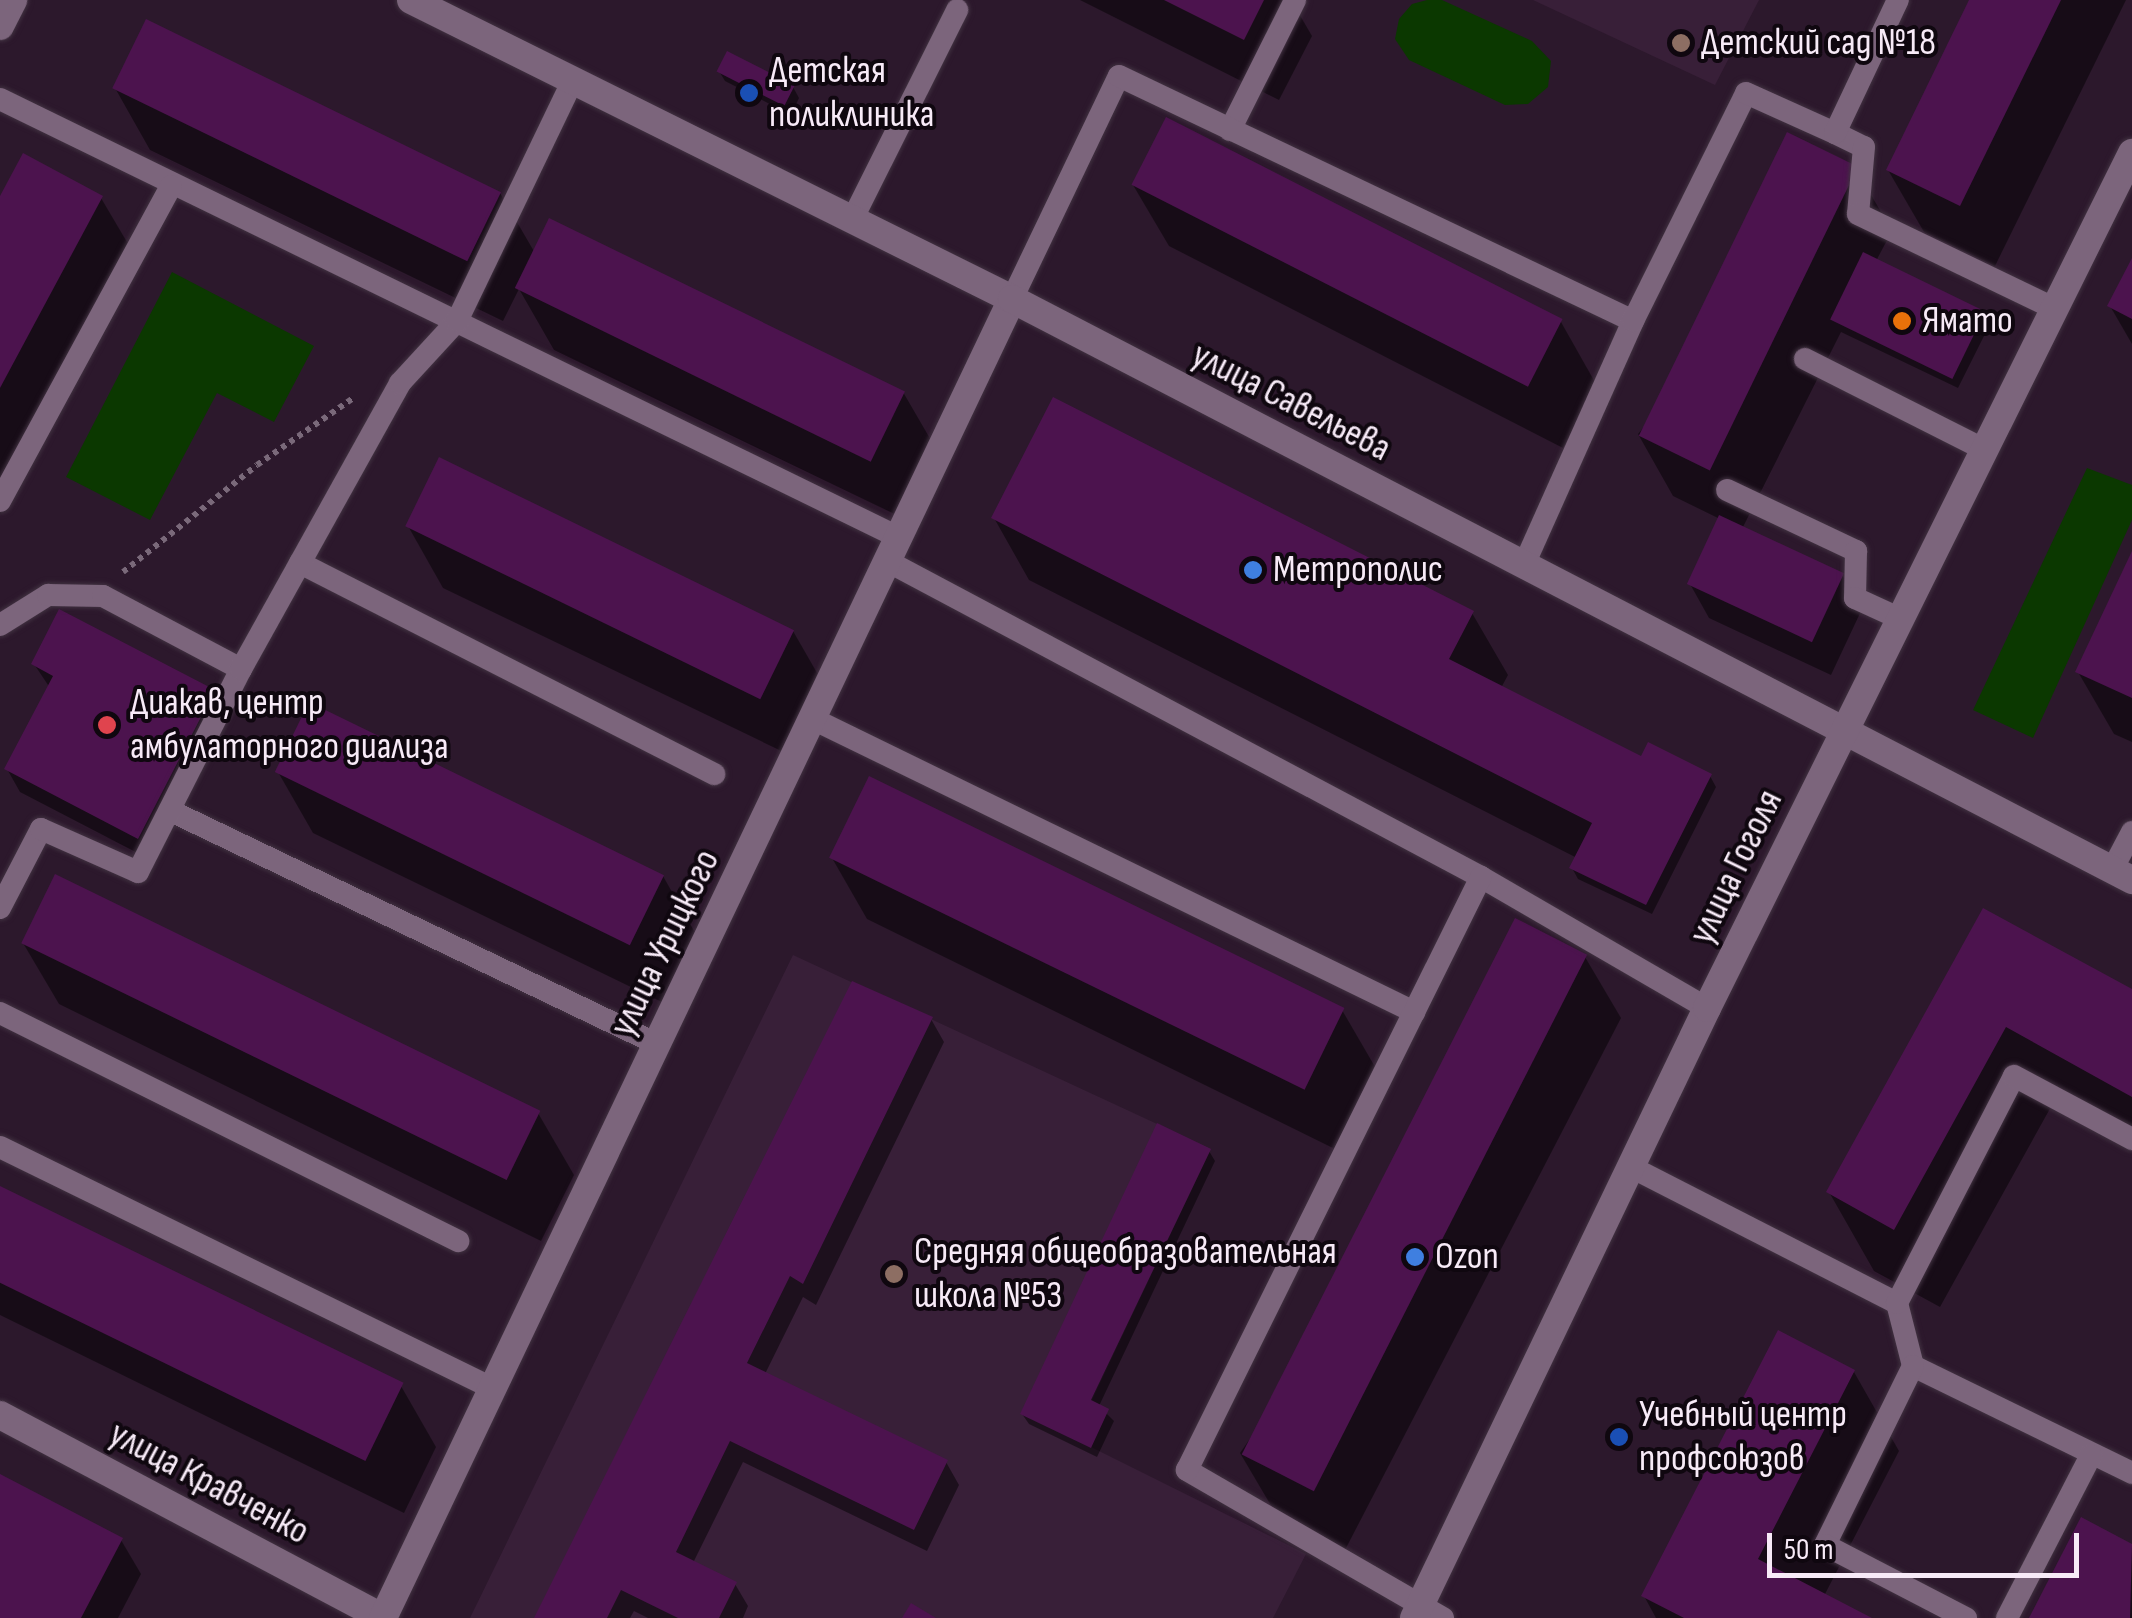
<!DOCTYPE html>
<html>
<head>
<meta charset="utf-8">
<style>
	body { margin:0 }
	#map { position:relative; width:2132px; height:1618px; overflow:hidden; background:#2c182c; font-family:"Sofia Sans Condensed",sans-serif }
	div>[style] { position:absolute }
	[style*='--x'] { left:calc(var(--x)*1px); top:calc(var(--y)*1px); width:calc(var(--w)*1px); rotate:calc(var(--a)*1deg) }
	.built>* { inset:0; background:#381f38 }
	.green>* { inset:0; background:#0b3800 }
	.shadow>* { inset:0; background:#0007 }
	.building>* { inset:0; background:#4c134e; transform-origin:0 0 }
	.path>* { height:6px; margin-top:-3px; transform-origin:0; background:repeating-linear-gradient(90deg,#7a697a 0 5px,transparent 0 10px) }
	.roads { filter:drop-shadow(0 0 2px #413241) drop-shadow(0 0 2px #413241) }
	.service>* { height:22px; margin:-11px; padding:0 11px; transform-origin:11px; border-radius:11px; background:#7c657c }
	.minor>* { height:28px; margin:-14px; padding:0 14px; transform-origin:14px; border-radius:14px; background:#7c657c }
	.tertiary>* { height:28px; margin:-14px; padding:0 14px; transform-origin:14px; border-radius:14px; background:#7c657c }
	.secondary>* { height:28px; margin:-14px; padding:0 14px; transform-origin:14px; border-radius:14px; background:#7c657c }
	.dots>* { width:28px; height:28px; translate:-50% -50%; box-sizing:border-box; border:5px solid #0f070f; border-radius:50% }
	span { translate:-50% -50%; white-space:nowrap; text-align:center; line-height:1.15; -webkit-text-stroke:8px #0f070f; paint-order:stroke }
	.poi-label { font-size:38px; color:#f7eaf7 }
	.left { translate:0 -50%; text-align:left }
	.street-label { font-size:38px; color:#f7eaf7 }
	.scale { position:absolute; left:1767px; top:1533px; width:312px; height:45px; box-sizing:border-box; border:5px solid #f7eaf7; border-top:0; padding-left:12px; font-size:30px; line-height:35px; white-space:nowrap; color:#f7eaf7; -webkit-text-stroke:8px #0f070f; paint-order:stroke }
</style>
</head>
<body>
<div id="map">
	<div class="built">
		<i style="clip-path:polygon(1533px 0,1759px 0,1715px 85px)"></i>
		<i style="clip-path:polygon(793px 955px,1211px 1149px,1092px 1400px,1109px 1409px,1091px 1447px,1306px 1554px,1273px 1618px,470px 1618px)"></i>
	</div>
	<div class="green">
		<i style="clip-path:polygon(1427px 0,1442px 0,1532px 41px,1551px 61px,1548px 87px,1528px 104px,1505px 105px,1409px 60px,1395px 39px,1399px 19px,1412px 4px)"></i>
		<i style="clip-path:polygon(172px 272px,314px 346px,274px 422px,217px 393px,150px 520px,66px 477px)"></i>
		<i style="clip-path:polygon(2087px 468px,2132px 485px,2132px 520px,2033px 738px,1973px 710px)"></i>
	</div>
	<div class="shadow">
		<i style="clip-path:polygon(1080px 0,1291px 0,1312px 36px,1279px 100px)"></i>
		<i style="clip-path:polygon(1972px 0,2126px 0,1995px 266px,1924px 232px,1888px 170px)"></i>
		<i style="clip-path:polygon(719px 71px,793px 87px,799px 98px,791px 115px,725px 81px)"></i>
		<i style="clip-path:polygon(115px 88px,500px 193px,535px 253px,903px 392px,939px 454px,907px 520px,554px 350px,519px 289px,503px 321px,150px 150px)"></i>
		<i style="clip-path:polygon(1856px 169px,1892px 231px,1876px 261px,1983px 313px,1990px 324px,1958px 388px,1841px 332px,1742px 529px,1842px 575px,1862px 609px,1831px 675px,1709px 618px,1690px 584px,1720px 519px,1673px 496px,1638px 434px)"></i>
		<i style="clip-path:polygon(1133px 185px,1561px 322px,1596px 384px,1563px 448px,1169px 246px)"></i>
		<i style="clip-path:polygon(101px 198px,137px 259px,0 514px,0 201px)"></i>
		<i style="clip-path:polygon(2132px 263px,2132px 344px,2110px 306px)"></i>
		<i style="clip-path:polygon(994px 518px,1472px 613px,1508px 675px,1501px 688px,1648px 762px,1710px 776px,1716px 787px,1652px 914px,1578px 879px,1572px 868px,1577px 858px,1029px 580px)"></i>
		<i style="clip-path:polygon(408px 526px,793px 631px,828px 692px,796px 758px,443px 588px)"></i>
		<i style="clip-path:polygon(2132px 557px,2132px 742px,2114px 734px,2078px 672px)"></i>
		<i style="clip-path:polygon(34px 664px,213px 692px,226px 715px,151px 860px,20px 792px,7px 769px,50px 688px)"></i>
		<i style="clip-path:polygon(278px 772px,663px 876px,698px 938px,666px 1004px,313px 833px)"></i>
		<i style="clip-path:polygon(832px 858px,1342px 1010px,1378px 1072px,1339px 1151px,867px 919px)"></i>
		<i style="clip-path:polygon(1984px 912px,2132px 993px,2132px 1149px,2052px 1105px,1940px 1307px,1874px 1271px,1829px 1192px)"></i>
		<i style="clip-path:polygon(23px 943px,538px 1113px,574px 1175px,541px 1241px,59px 1004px)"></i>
		<i style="clip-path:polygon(1585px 957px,1621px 1018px,1345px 1550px,1276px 1514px,1240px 1453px)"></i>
		<i style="clip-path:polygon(931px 1019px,944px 1042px,816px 1305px,803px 1297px,765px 1374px,946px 1462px,959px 1485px,927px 1551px,743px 1462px,693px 1563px,735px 1584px,748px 1606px,743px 1618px,648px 1618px,634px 1611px,630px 1618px,537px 1618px)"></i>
		<i style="clip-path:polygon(1209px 1151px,1215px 1161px,1099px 1406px,1114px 1421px,1097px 1457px,1029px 1424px,1022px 1414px)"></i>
		<i style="clip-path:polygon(0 1189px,401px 1386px,436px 1447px,404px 1513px,0 1315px)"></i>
		<i style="clip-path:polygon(1854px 1372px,1899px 1451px,1824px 1596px,1867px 1618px,1656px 1618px,1644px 1596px)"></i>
		<i style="clip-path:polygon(0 1477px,121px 1540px,141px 1574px,118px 1618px,0 1618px)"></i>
		<i style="clip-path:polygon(2082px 1521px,2132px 1546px,2132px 1618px,2032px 1618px)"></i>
	</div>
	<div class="building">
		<i style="clip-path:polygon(1164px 0,1264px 0,1244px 40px)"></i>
		<i style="clip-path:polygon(1969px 0,2061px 0,1960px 206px,1886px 170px)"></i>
		<i style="left:146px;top:19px;width:395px;height:77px;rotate:26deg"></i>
		<i style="left:727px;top:51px;width:76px;height:23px;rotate:27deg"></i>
		<i style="left:1166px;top:117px;width:445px;height:76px;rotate:27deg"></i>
		<i style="left:1787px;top:132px;width:79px;height:338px;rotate:26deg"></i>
		<i style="clip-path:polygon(23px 153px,103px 196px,0 388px,0 196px)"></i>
		<i style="left:549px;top:218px;width:396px;height:78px;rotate:26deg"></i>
		<i style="left:1863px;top:252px;width:136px;height:75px;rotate:26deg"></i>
		<i style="clip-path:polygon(2132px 258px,2132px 319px,2107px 306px)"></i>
		<i style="clip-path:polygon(1053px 397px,1474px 611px,1449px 659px,1641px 756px,1648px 742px,1712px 774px,1646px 905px,1569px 868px,1592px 823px,991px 518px)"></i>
		<i style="left:439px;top:457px;width:395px;height:77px;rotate:26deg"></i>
		<i style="left:1719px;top:515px;width:138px;height:76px;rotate:25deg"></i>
		<i style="clip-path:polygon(2132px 551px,2132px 698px,2075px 672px)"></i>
		<i style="clip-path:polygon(59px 609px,215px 690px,138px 839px,4px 769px,53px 676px,31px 664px)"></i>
		<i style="left:309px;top:702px;width:395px;height:78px;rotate:26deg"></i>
		<i style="left:869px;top:776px;width:529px;height:91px;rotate:26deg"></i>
		<i style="left:55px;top:874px;width:540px;height:77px;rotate:26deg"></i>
		<i style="clip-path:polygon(1983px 908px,2132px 989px,2132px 1097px,2006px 1027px,1894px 1230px,1826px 1192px)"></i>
		<i style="left:1515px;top:918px;width:81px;height:602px;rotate:27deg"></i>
		<i style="clip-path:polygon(852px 981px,933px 1017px,803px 1284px,790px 1276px,747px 1363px,948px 1460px,914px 1530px,730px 1441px,676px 1552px,737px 1582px,719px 1618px,678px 1618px,621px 1590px,607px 1618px,534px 1618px)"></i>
		<i style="clip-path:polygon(1157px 1123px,1211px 1149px,1091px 1400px,1109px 1409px,1091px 1448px,1020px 1414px)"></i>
		<i style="left:0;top:1186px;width:449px;height:87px;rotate:26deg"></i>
		<i style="clip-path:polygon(1778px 1330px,1855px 1370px,1758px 1559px,1872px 1618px,1684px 1618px,1641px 1596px)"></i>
		<i style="clip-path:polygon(0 1474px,123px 1538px,81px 1618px,0 1618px)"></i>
		<i style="clip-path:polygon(2081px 1517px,2132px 1544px,2130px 1618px,2029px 1618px)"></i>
		<i style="clip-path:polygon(911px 1603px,936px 1618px,902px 1618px)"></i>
	</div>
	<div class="path">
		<i style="--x:123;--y:572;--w:171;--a:-38.6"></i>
		<i style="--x:257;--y:465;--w:116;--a:-34.8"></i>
	</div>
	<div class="roads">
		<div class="service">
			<i style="--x:0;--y:99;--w:1001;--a:26"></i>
			<i style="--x:1230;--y:130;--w:145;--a:-63.4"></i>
			<i style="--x:1835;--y:133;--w:32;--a:26"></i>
			<i style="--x:1864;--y:147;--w:67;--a:95.1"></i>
			<i style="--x:1858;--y:214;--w:219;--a:25.7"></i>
			<i style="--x:852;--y:220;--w:235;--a:-63.4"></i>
			<i style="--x:1012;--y:299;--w:247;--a:-64.4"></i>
			<i style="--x:1119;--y:76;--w:569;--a:25.48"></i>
			<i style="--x:1633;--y:321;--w:267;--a:114.1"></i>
			<i style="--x:1633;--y:321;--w:254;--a:-63.6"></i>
			<i style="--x:1746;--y:93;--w:98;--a:24.2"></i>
			<i style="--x:1835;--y:133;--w:147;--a:-64.7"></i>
			<i style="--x:1805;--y:359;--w:202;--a:26.8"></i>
			<i style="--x:1727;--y:490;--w:143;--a:25.3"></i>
			<i style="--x:1856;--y:551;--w:47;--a:91.2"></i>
			<i style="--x:1855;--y:598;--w:51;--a:24.5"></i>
			<i style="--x:0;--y:501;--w:358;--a:-61.5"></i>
			<i style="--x:889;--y:562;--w:671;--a:28.02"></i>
			<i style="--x:1481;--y:877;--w:261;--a:30.1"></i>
			<i style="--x:300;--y:563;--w:465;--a:27"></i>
			<i style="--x:0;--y:625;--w:57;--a:-32"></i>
			<i style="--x:48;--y:595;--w:55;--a:1"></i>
			<i style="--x:103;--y:596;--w:156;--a:27.9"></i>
			<i style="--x:813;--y:719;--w:669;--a:25.99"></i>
			<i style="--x:171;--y:811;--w:539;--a:25.61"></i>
			<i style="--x:2112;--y:870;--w:43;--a:-62.2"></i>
			<i style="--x:0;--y:908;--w:89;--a:-62.6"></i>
			<i style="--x:41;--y:829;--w:106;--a:23.9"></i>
			<i style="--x:138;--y:872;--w:228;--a:-63.1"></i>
			<i style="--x:241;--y:669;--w:327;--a:-60.9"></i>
			<i style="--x:400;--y:383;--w:84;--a:-47.4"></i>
			<i style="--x:457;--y:321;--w:267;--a:-64.3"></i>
			<i style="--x:0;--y:1013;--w:512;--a:26.46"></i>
			<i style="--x:0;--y:1147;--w:548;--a:26.1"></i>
			<i style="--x:1631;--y:1167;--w:299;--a:27.1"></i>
			<i style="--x:1897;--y:1303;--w:65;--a:75.7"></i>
			<i style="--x:1913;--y:1366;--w:244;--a:26"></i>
			<i style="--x:1897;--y:1303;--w:255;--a:-62.7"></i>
			<i style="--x:2014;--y:1076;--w:134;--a:28.1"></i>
			<i style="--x:1913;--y:1366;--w:199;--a:116.2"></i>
			<i style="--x:1825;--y:1545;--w:159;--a:27.4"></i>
			<i style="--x:1443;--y:1618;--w:296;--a:-150"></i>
			<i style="--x:1187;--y:1470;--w:662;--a:-63.63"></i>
			<i style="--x:2007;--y:1618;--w:183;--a:-62.7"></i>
		</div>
		<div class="minor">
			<i style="--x:0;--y:1415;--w:434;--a:27.9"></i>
			<i style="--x:383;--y:1618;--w:1461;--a:-64.5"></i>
		</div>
		<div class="tertiary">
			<i style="--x:411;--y:0;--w:671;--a:26.45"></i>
			<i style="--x:1012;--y:299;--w:1262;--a:27.42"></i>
		</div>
		<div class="secondary">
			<i style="--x:0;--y:26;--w:29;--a:-63"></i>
			<i style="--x:1414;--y:1618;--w:677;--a:-64.34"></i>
			<i style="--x:1707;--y:1008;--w:955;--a:-63.57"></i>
		</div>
	</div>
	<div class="dots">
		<i style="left:1681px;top:43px;background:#8d6e63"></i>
		<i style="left:749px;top:93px;background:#1a4fb4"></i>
		<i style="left:1902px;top:321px;background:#e8710a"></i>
		<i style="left:1253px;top:570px;background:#3f7fe0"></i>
		<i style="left:107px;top:725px;background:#e0444e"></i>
		<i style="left:1415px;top:1257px;background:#3f7fe0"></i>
		<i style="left:894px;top:1274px;background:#8d6e63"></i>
		<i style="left:1619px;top:1437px;background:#1a4fb4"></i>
	</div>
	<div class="poi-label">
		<span class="left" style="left:1701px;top:43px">Детский сад №18</span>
		<span class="left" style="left:769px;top:93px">Детская<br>поликлиника</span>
		<span class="left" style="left:1922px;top:321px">Ямато</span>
		<span class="left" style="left:1273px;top:570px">Метрополис</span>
		<span class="left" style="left:130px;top:725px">Диакав, центр<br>амбулаторного диализа</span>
		<span class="left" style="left:914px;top:1274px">Средняя общеобразовательная<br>школа №53</span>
		<span class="left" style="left:1435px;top:1257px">Ozon</span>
		<span class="left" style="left:1639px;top:1437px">Учебный центр<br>профсоюзов</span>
	</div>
	<div class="street-label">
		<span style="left:1291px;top:402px;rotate:27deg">улица Савельева</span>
		<span style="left:1736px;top:867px;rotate:-64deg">улица Гоголя</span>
		<span style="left:665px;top:943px;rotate:-64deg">улица Урицкого</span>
		<span style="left:209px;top:1483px;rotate:28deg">улица Кравченко</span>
	</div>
	<div class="scale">50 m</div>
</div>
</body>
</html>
